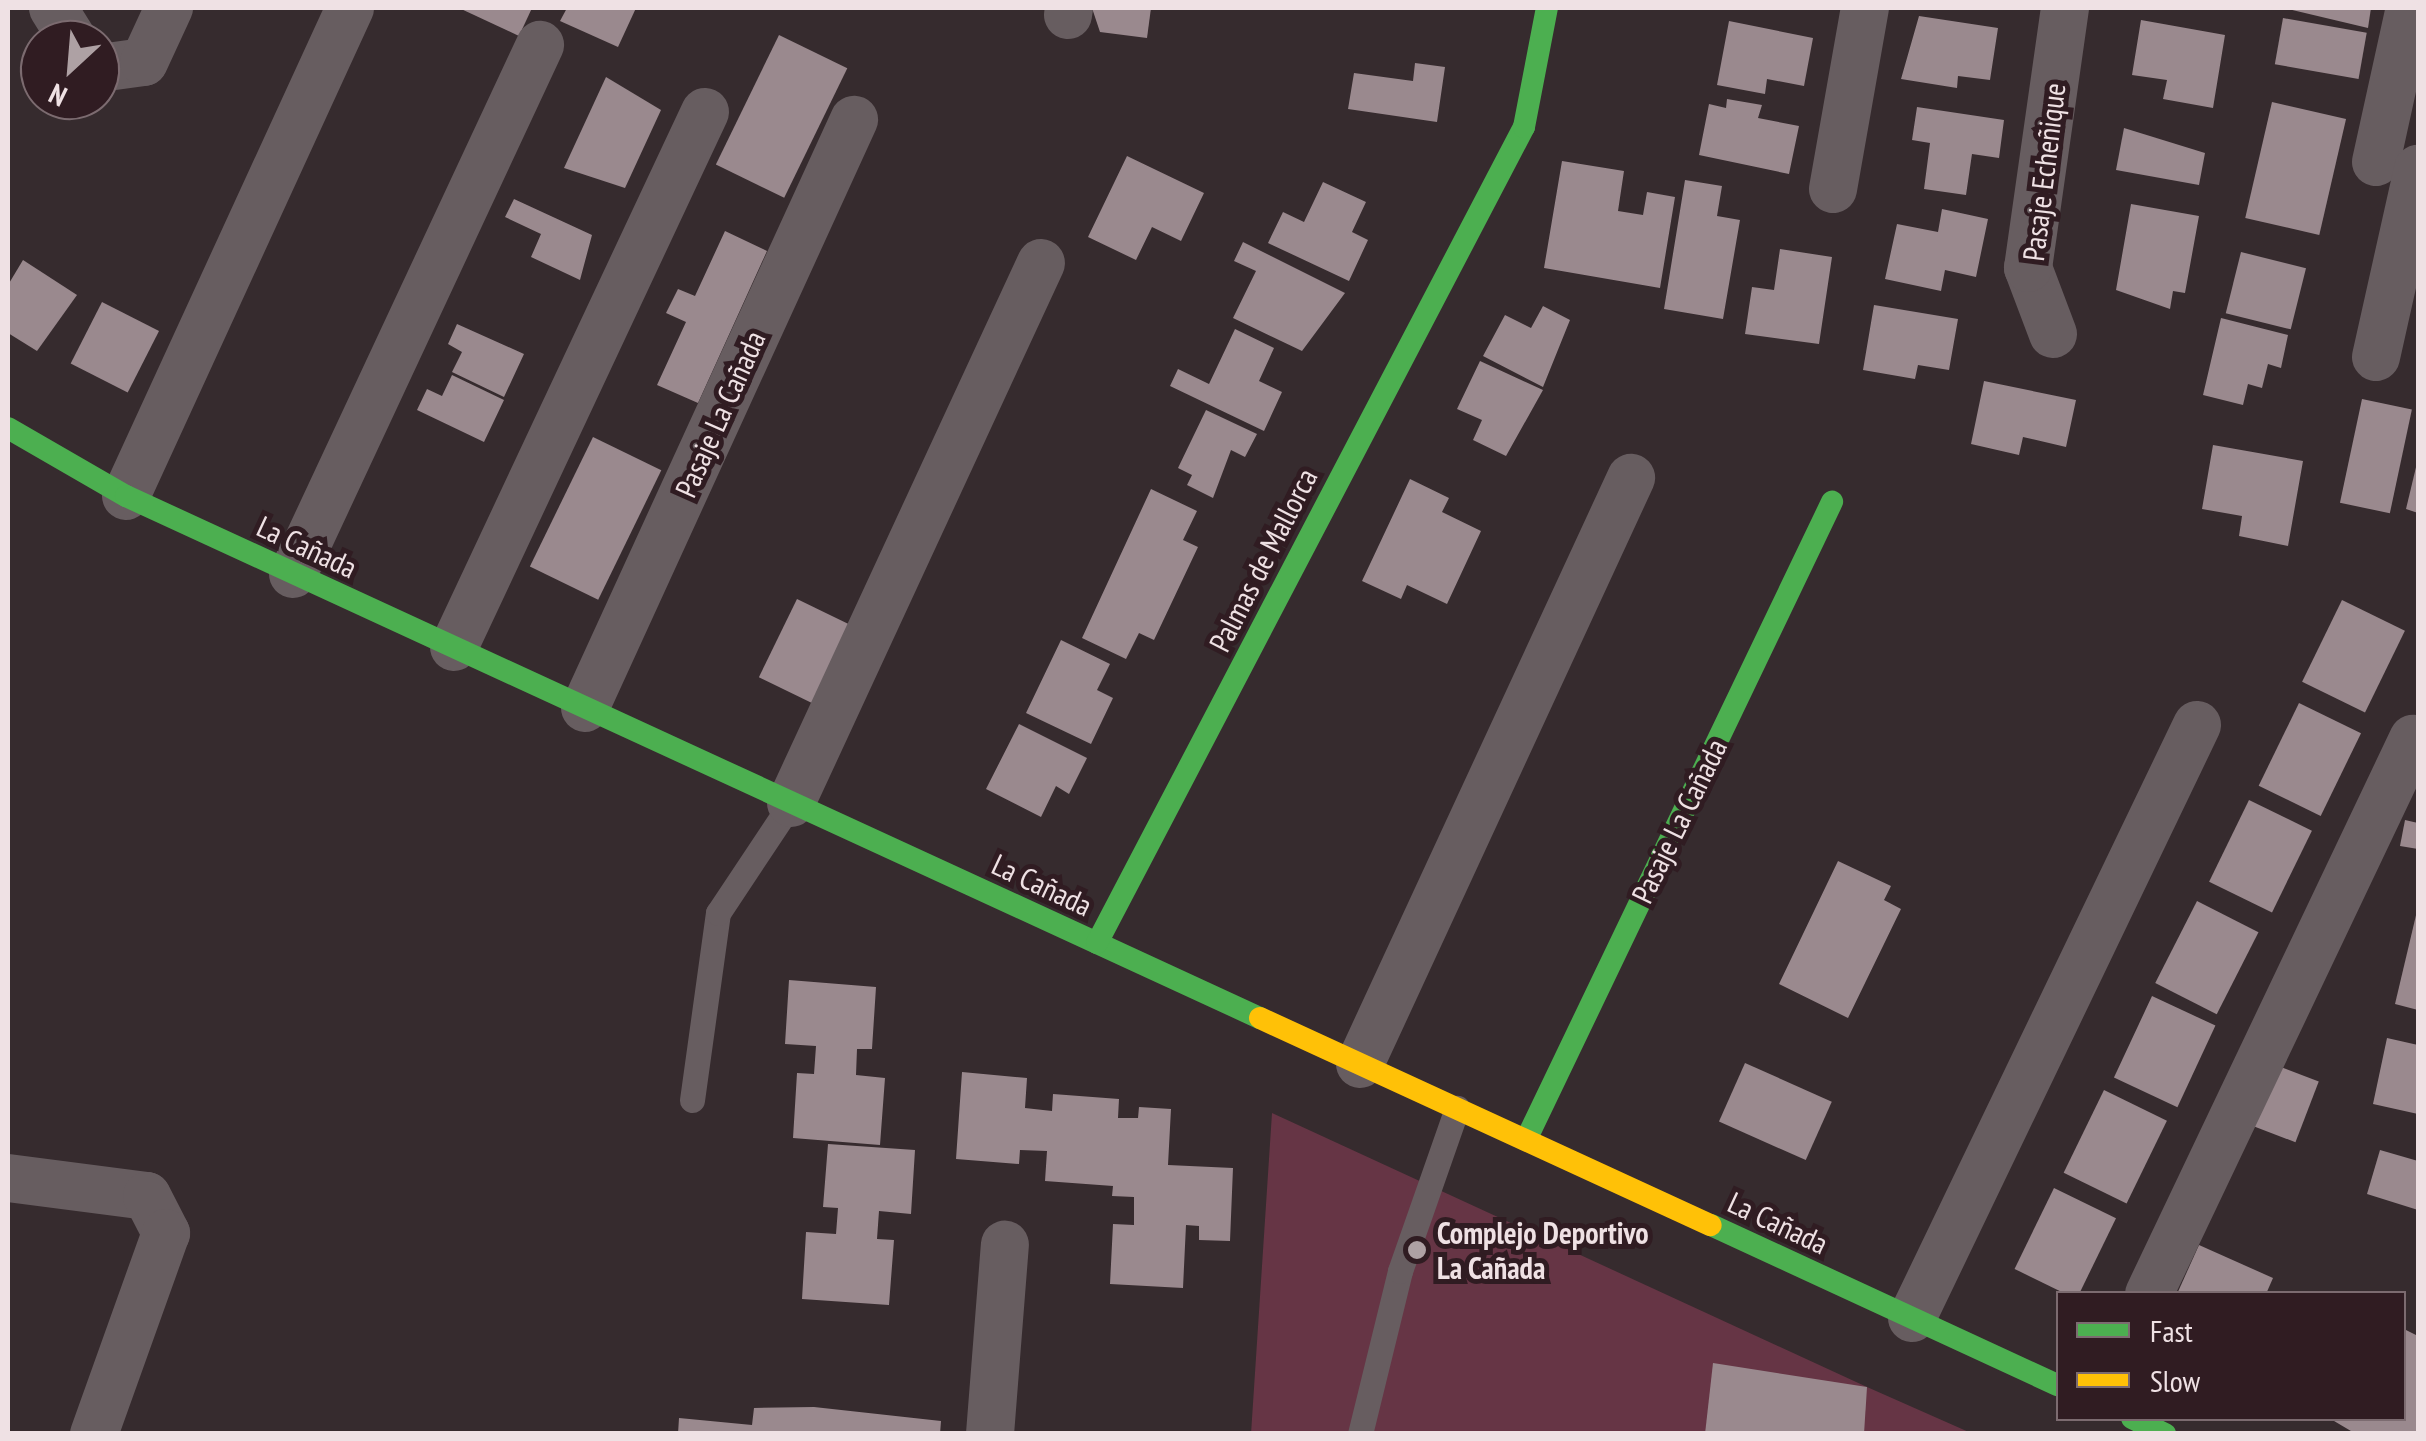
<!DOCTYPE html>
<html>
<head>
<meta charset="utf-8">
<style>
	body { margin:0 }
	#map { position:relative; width:2426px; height:1441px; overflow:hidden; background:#362b2e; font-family:"PT Sans Narrow",sans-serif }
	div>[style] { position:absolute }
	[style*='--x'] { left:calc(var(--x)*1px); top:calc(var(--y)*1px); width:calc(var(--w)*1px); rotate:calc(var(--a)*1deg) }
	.green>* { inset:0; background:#663545 }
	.building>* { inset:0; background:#9a898e; transform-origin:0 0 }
	.lane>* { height:25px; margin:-12.5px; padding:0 12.5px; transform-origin:12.5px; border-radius:12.5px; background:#675d60 }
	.street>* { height:48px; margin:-24px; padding:0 24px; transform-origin:24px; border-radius:24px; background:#675d60 }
	.fast>* { height:22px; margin:-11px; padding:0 11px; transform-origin:11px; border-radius:11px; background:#4caf50 }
	.slow>* { height:22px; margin:-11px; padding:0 11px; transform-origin:11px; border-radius:11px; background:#ffc107 }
	.dots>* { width:28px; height:28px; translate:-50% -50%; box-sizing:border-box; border:5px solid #301c22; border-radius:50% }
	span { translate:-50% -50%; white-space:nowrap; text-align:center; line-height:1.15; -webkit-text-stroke:10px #301c22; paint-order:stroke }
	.street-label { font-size:30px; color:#efe1e4 }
	.poi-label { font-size:30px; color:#efe1e4; font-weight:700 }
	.left { translate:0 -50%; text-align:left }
	.frame { position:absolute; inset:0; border:10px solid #efe1e4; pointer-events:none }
	.legend { position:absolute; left:2056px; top:1291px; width:350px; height:130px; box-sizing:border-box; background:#301c22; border:2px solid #7c6b70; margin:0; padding:12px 18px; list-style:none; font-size:30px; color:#efe1e4 }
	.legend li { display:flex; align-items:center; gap:20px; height:50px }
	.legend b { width:50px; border:2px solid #7c6b70 }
	.north { position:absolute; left:20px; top:20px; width:100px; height:100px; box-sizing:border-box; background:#301c22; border:2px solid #7c6b70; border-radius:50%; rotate:206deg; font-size:28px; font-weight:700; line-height:40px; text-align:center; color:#efe1e4 }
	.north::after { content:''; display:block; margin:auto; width:35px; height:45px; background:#aea1a4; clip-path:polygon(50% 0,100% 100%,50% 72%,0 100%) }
</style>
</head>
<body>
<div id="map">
	<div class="green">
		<i style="clip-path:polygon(1272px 1113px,1867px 1387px,1971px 1433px,1251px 1434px)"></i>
	</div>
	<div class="building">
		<i style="clip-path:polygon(459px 8px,532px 8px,519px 36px)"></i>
		<i style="clip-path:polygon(567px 8px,636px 8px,618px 47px,560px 21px)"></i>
		<i style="clip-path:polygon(1092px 8px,1151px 8px,1147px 38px,1100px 32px)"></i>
		<i style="clip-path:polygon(2284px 8px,2371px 8px,2368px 28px)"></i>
		<i style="clip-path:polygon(1919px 16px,1998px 28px,1990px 80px,1958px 76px,1957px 88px,1901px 79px)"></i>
		<i style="left:2283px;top:18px;width:85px;height:47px;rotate:10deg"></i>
		<i style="clip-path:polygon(2141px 20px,2225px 35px,2213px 108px,2163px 99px,2167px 80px,2132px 75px)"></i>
		<i style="clip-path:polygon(1729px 21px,1813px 38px,1804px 86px,1767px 79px,1765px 94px,1717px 85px)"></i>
		<i style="left:779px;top:35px;width:76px;height:144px;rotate:26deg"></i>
		<i style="clip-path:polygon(1415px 63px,1445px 67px,1437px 122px,1348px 109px,1354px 73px,1413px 81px)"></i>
		<i style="clip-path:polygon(606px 77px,661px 110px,625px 188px,564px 168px)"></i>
		<i style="clip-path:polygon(1727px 99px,1762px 105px,1758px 118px,1799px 126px,1789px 174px,1699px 155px,1709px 104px,1726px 108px)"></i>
		<i style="left:2272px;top:102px;width:76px;height:119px;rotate:13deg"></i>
		<i style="clip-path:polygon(1917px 107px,2004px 120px,1999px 158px,1972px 154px,1966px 195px,1924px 189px,1930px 143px,1912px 140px)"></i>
		<i style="clip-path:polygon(2124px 128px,2205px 153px,2199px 185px,2116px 170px)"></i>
		<i style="clip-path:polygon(1127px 156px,1204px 193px,1181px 241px,1152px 227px,1136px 260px,1088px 237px)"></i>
		<i style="clip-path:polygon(1562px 161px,1624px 171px,1618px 211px,1643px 215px,1647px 192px,1675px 197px,1660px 288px,1544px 268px)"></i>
		<i style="clip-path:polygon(1685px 180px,1722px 186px,1717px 216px,1740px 220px,1723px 319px,1664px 309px)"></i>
		<i style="clip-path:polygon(1323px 182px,1366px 202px,1352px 232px,1368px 240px,1349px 281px,1268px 243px,1283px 212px,1304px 222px)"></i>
		<i style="clip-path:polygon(514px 199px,592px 235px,580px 280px,531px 257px,541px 234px,505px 217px)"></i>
		<i style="clip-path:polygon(2131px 204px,2199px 216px,2185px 293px,2173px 291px,2170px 309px,2116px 290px)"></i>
		<i style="clip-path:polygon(1942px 209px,1988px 219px,1976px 277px,1945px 270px,1941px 291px,1885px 279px,1897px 224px,1938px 232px)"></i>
		<i style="clip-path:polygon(725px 231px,767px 251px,698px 403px,657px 385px,686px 322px,666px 313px,678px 289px,695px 296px)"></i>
		<i style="clip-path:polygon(1243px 242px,1345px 293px,1302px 351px,1233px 318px,1256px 271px,1234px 261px)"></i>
		<i style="clip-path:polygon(1780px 249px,1832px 257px,1819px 344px,1745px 334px,1752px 287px,1774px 290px)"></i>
		<i style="left:2241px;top:252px;width:67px;height:63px;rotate:14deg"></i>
		<i style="clip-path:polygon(23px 260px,77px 295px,37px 351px,8px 333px,8px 285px)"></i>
		<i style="left:102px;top:302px;width:64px;height:69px;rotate:27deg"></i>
		<i style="clip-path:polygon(1874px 305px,1958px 319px,1949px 370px,1918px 365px,1915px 379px,1863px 370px)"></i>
		<i style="clip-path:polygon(1543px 306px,1570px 320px,1543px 387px,1483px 356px,1505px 315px,1531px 328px)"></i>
		<i style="clip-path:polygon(2221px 318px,2288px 335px,2281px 368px,2268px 364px,2262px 388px,2248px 384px,2243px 405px,2203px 395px)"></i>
		<i style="clip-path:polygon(457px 324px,524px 354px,504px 397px,452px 372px,462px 352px,448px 344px)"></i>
		<i style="clip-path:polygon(1235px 329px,1274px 348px,1259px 381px,1282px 392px,1264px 431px,1170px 386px,1178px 369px,1209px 384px)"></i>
		<i style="clip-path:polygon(1480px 361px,1543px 390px,1506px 456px,1473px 440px,1482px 420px,1457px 409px)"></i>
		<i style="clip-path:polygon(452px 375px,504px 400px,484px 442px,417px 410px,427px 389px,442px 396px)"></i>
		<i style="clip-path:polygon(1984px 381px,2076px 400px,2066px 447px,2023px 437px,2019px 455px,1971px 444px)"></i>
		<i style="left:2362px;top:399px;width:51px;height:106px;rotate:12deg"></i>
		<i style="clip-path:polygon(1206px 410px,1257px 434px,1245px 457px,1231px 450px,1213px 498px,1187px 485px,1192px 475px,1178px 468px)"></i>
		<i style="left:593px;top:437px;width:76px;height:144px;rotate:26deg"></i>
		<i style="clip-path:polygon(2213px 445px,2303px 461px,2288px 546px,2239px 536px,2242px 516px,2202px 509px)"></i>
		<i style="clip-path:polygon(2417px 463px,2418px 463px,2418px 513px,2406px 509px)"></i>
		<i style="clip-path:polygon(1410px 479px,1449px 498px,1442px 512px,1481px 531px,1447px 604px,1407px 585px,1401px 599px,1362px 581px)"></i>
		<i style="clip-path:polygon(1151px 489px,1197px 511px,1183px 540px,1198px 547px,1154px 640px,1139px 633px,1126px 659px,1082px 638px)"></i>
		<i style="left:797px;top:599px;width:67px;height:87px;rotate:26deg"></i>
		<i style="left:2342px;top:600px;width:70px;height:91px;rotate:26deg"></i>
		<i style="clip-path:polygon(1061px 640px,1110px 664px,1097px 690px,1113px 698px,1091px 744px,1026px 713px)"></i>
		<i style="left:2299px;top:703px;width:69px;height:92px;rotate:26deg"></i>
		<i style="clip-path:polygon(1019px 724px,1087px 758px,1069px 794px,1056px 786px,1041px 817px,986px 789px)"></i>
		<i style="left:2249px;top:800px;width:70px;height:91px;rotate:26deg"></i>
		<i style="clip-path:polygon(2405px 820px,2418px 823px,2418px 849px,2400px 846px)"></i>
		<i style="clip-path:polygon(1838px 861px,1891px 886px,1884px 900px,1901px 909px,1848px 1018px,1779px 984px)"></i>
		<i style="left:2197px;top:901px;width:69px;height:92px;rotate:27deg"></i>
		<i style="clip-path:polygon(2417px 911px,2418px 911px,2418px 1010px,2395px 1004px)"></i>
		<i style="clip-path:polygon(789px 980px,876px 987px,872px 1049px,857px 1049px,856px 1075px,885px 1078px,880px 1145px,793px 1138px,797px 1073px,814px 1074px,816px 1046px,785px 1044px)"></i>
		<i style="left:2152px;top:996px;width:70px;height:90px;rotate:25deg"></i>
		<i style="clip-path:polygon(2387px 1038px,2418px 1045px,2418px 1114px,2373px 1104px)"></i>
		<i style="left:1745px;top:1063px;width:95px;height:64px;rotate:24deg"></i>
		<i style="left:2273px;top:1064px;width:49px;height:65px;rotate:21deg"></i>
		<i style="clip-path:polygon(962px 1072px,1027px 1078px,1025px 1108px,1052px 1111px,1053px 1094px,1119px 1099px,1118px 1118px,1138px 1118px,1139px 1107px,1171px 1109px,1168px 1165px,1233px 1168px,1230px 1241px,1199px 1240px,1199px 1226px,1186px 1225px,1183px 1288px,1110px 1284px,1113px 1224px,1134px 1225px,1134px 1197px,1112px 1196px,1113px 1186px,1045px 1181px,1047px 1151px,1020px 1150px,1019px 1164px,956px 1159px)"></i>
		<i style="left:2104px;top:1090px;width:70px;height:92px;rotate:26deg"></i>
		<i style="clip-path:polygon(828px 1144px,915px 1150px,911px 1214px,879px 1211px,877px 1239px,894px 1240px,889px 1305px,802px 1299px,806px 1232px,836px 1234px,838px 1208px,823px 1207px)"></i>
		<i style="clip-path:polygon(2380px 1150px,2418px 1161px,2418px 1210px,2367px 1194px)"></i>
		<i style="left:2054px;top:1188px;width:69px;height:90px;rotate:26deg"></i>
		<i style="clip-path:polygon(2199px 1245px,2273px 1278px,2266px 1294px,2177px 1294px)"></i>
		<i style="clip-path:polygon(2404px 1329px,2418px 1336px,2418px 1434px,2356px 1434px,2329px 1418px,2404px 1418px)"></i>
		<i style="clip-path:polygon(1713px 1363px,1867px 1387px,1864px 1434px,1705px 1434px)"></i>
		<i style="clip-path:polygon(814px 1407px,941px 1421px,940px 1434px,678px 1434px,679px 1418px,752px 1425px,754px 1408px)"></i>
	</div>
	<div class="lane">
		<i style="--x:692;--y:1100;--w:189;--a:-82.1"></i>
		<i style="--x:718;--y:913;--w:132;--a:-56.4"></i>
		<i style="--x:1360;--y:1434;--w:168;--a:-76.2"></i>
		<i style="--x:1400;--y:1271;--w:173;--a:-70.7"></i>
	</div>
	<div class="street">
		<i style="--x:53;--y:8;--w:38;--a:58"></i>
		<i style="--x:1068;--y:15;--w:7;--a:-82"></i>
		<i style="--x:100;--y:68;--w:44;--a:-7.8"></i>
		<i style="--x:144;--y:62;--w:60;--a:-65.2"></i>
		<i style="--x:2376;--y:162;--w:158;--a:-77.6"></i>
		<i style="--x:1833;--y:189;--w:184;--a:-80"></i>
		<i style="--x:2053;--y:334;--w:71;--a:-110.7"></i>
		<i style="--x:2028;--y:268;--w:263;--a:-81.9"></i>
		<i style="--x:2376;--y:357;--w:193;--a:-77.4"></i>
		<i style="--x:126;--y:496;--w:537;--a:-65.34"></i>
		<i style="--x:293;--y:574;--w:584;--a:-64.97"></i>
		<i style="--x:454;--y:647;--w:591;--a:-64.87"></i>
		<i style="--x:585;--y:708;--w:647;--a:-65.42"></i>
		<i style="--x:791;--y:803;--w:595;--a:-65.16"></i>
		<i style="--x:1360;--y:1064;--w:646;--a:-65.18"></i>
		<i style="--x:8;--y:1178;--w:140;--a:7.4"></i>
		<i style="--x:147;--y:1196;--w:42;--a:62.8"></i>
		<i style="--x:166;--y:1233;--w:214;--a:109.7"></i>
		<i style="--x:2149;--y:1294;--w:615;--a:-64.56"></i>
		<i style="--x:1912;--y:1318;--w:658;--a:-64.33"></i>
		<i style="--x:990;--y:1434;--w:190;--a:-85.5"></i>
	</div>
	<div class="fast">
		<i style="--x:8;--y:428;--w:136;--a:30"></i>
		<i style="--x:126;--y:496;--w:1248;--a:24.72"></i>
		<i style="--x:1097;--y:943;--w:921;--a:-62.38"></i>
		<i style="--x:1524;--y:127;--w:121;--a:-79.1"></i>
		<i style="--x:1526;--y:1140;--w:708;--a:-64.38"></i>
		<i style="--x:1711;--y:1225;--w:382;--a:24.8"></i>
		<i style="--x:2132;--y:1418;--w:37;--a:26"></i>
	</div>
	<div class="slow">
		<i style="--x:1260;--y:1018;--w:496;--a:24.7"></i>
	</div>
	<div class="dots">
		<i style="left:1417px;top:1250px;background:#aea1a4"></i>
	</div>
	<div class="street-label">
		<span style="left:2044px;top:172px;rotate:-83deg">Pasaje Echeñique</span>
		<span style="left:720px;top:414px;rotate:-66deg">Pasaje La Cañada</span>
		<span style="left:307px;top:547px;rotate:25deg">La Cañada</span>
		<span style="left:1263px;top:560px;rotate:-63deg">Palmas de Mallorca</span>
		<span style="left:1679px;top:821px;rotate:-64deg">Pasaje La Cañada</span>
		<span style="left:1042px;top:885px;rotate:25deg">La Cañada</span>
		<span style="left:1778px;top:1223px;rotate:25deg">La Cañada</span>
	</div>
	<div class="poi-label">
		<span class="left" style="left:1437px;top:1250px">Complejo Deportivo<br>La Cañada</span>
	</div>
	<div class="frame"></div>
	<ul class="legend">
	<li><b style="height:12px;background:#4caf50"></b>Fast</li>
	<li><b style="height:12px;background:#ffc107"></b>Slow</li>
	</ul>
	<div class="north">N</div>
</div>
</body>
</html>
